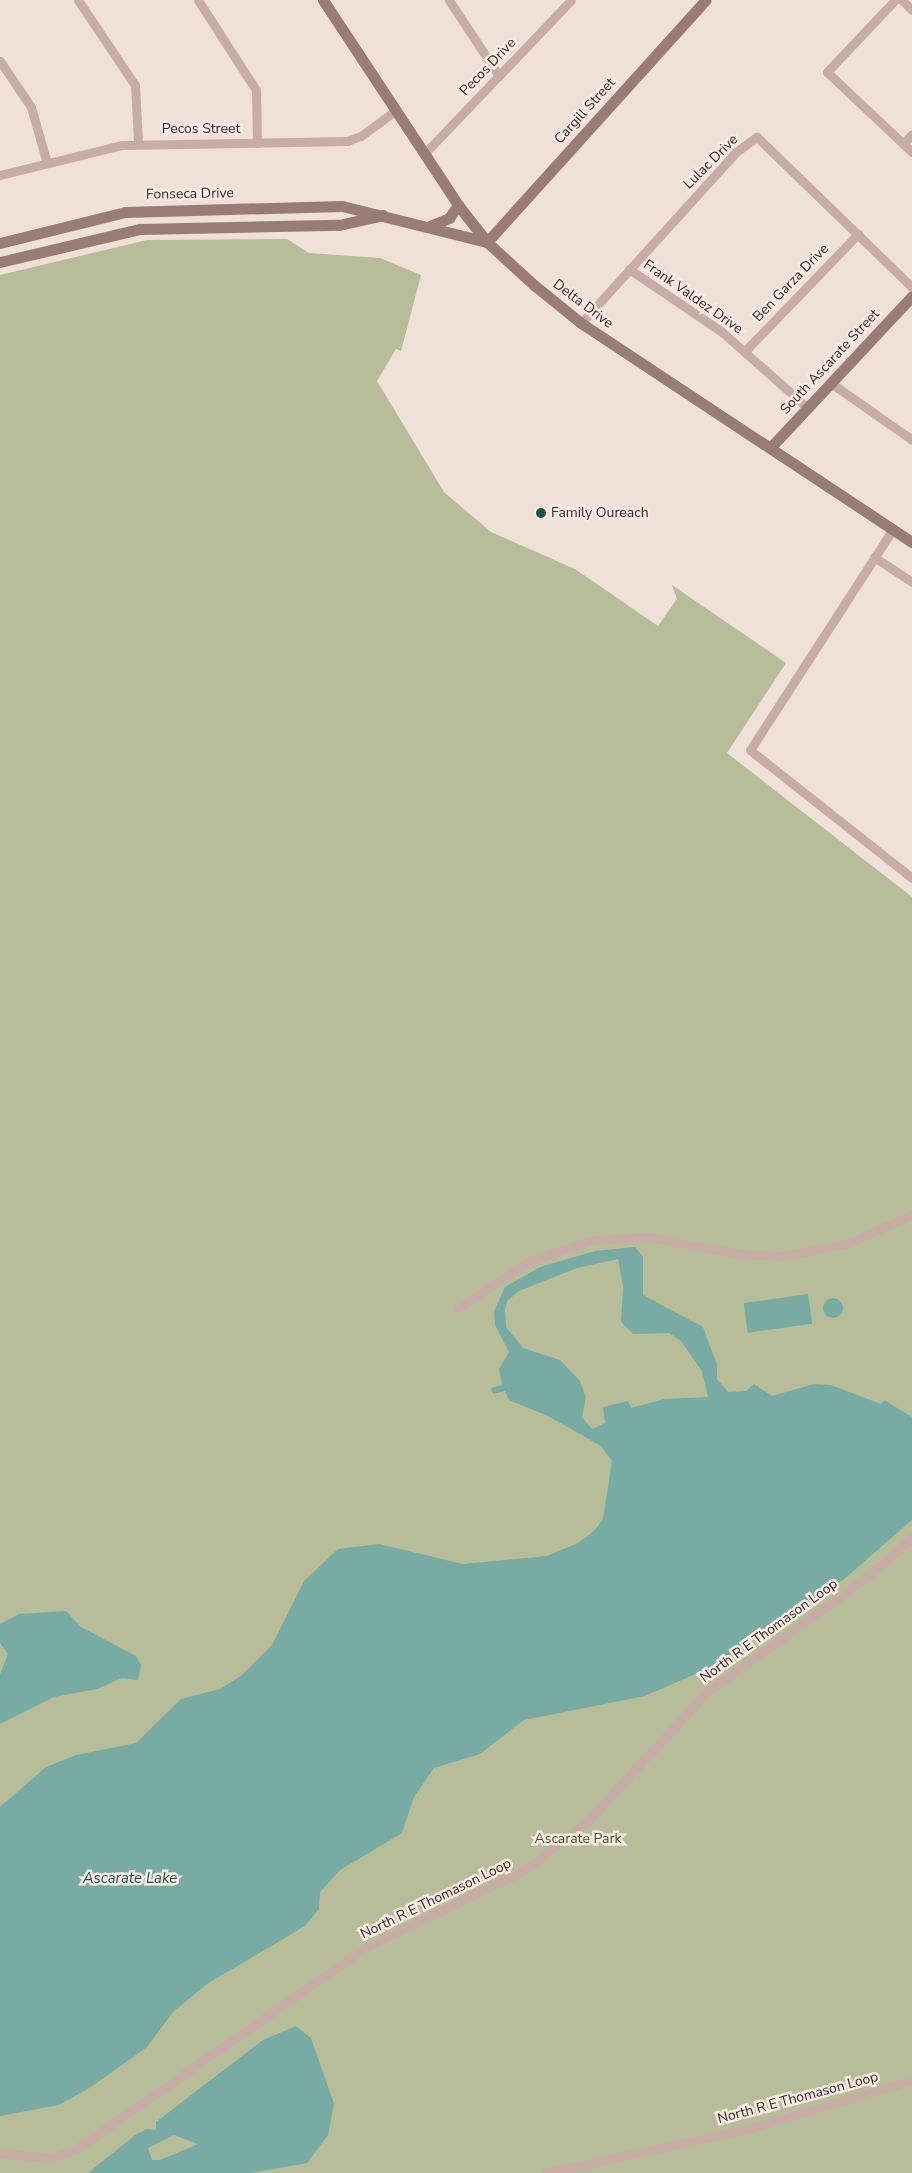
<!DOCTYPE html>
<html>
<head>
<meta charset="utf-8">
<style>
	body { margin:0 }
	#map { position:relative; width:912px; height:2173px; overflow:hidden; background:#efe0d8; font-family:"Nunito Sans",sans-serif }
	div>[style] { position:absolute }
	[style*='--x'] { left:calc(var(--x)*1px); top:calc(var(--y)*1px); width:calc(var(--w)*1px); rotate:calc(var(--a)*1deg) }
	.green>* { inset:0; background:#b8bd99 }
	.water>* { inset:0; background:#78aba3; transform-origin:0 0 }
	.round { border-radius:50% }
	.street>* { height:9px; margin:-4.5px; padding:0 4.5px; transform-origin:4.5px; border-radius:4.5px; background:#c7ada5 }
	.secondary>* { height:11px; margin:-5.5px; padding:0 5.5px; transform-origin:5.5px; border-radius:5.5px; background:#9a7c76 }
	.dots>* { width:14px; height:14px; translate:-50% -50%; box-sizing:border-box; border:2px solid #f8eae3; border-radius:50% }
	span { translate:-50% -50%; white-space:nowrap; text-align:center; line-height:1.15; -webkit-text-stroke:5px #f8eae3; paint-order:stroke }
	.street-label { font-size:14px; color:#332726 }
	.poi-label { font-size:14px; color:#332726 }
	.left { translate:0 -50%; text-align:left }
	.park-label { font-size:14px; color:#49502b }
	.water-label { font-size:15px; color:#1d524b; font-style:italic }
</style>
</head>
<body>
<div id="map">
	<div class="green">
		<i style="clip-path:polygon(287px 239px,309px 253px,380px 258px,421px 275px,401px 351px,396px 349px,377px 381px,444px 492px,491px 532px,575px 569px,658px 626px,677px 599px,672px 585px,786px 663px,727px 753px,912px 897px,912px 2173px,0 2173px,0 275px,147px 240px)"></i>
	</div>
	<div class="water">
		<i style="clip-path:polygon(evenodd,635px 1247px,643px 1257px,643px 1295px,703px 1327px,717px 1365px,717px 1379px,728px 1392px,746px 1391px,754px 1384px,772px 1396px,814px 1384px,831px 1385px,881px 1404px,884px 1400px,912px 1417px,912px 1520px,843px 1580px,709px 1668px,645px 1696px,524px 1720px,480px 1754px,434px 1768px,414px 1797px,402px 1833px,340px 1870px,320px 1892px,319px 1909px,305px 1926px,207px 1984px,173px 2012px,147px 2047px,91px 2087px,59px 2105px,0 2116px,0 1807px,46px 1767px,76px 1755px,136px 1743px,181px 1699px,220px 1689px,242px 1675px,272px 1645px,304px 1581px,338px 1549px,379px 1544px,463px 1564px,547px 1556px,578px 1543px,594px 1531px,603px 1519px,612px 1461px,601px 1446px,548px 1416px,509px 1400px,505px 1391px,493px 1394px,491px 1388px,502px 1385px,499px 1369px,509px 1352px,495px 1325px,494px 1311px,505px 1287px,540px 1267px,595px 1251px,635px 1247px,618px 1259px,623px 1286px,621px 1322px,633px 1334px,669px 1333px,681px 1341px,702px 1371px,708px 1397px,664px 1399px,631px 1408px,628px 1401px,603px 1407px,605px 1423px,592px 1429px,582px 1417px,586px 1398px,580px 1381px,560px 1360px,523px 1348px,506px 1327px,505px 1310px,507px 1301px,519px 1291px,577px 1268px,618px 1259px)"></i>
		<i style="left:808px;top:1294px;width:30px;height:65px;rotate:82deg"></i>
		<i class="round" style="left:823px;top:1298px;width:20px;height:20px"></i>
		<i style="clip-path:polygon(66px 1611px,81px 1627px,136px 1656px,141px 1665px,138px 1680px,122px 1678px,97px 1689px,54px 1697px,0 1724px,0 1674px,8px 1654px,0 1643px,0 1624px,19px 1614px)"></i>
		<i style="clip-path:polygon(evenodd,296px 2026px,311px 2038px,334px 2104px,328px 2135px,307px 2163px,251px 2173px,88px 2173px,134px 2136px,146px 2129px,156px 2130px,156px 2122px,263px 2040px,296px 2026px,174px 2135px,198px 2144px,160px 2160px,152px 2160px,148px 2148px,174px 2135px)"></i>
	</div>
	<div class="street">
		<i style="--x:78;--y:0;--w:102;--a:56.2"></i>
		<i style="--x:135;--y:85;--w:58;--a:87"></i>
		<i style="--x:198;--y:0;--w:107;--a:57.2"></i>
		<i style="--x:256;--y:90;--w:53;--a:88.9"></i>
		<i style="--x:449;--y:0;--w:91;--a:56.7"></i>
		<i style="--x:895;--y:0;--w:99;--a:133.4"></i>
		<i style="--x:827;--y:72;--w:117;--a:43.3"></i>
		<i style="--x:902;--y:0;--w:14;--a:45"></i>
		<i style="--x:0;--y:61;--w:55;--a:56"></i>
		<i style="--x:31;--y:107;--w:58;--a:74.1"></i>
		<i style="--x:903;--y:144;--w:13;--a:-48"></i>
		<i style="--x:425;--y:153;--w:211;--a:-46.3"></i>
		<i style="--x:0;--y:175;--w:126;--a:-13.8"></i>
		<i style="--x:122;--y:145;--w:225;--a:-1"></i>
		<i style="--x:347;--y:141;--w:15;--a:-20"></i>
		<i style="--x:361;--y:136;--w:44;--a:-36.6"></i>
		<i style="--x:629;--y:269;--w:112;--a:34.1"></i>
		<i style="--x:722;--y:332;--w:115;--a:41.5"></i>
		<i style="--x:581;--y:323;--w:231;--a:-47.8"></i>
		<i style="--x:736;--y:152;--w:26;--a:-36"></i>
		<i style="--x:757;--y:137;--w:216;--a:44.1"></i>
		<i style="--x:745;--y:351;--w:163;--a:-46"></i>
		<i style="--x:831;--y:383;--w:99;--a:35.1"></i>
		<i style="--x:893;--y:529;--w:263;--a:122.9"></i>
		<i style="--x:750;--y:750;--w:206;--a:38.3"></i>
		<i style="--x:874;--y:557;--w:45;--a:33.3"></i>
		<i style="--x:457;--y:1308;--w:85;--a:-32.9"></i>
		<i style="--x:528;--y:1262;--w:68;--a:-19"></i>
		<i style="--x:592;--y:1240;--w:56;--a:-3.1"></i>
		<i style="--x:648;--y:1237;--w:94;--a:10.5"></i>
		<i style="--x:740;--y:1254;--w:42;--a:2.7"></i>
		<i style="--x:782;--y:1256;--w:65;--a:-10.6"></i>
		<i style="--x:846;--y:1244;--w:72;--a:-23.7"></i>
		<i style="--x:0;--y:2153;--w:50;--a:5.7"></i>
		<i style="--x:50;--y:2158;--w:26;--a:-18"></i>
		<i style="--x:75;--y:2150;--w:353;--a:-34.9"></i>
		<i style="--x:365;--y:1948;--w:176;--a:-26"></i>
		<i style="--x:523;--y:1871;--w:78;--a:-37.2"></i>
		<i style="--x:585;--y:1824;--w:180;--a:-47.3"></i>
		<i style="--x:707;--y:1692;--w:196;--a:-35.6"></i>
		<i style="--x:866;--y:1578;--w:61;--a:-41"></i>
		<i style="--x:545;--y:2173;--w:211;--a:-12.3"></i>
		<i style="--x:751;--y:2128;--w:168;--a:-16.6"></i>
	</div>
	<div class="secondary">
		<i style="--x:323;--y:0;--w:245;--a:56.6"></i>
		<i style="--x:458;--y:205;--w:47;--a:51.9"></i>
		<i style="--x:487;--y:242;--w:64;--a:42.5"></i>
		<i style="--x:534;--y:285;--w:60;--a:39"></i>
		<i style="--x:581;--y:323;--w:397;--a:33.5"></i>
		<i style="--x:427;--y:227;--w:24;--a:-22"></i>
		<i style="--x:449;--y:218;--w:16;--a:-55"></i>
		<i style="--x:487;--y:242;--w:326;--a:-47.9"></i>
		<i style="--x:0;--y:243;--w:129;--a:-13.9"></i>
		<i style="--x:125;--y:212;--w:217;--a:-1.6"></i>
		<i style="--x:342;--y:206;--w:149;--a:13.9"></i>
		<i style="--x:0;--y:262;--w:144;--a:-13.3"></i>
		<i style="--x:140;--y:229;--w:199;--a:-1.2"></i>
		<i style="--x:339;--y:225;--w:45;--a:-12.8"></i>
		<i style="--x:770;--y:448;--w:208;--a:-46.9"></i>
	</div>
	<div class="dots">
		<i style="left:541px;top:513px;background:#1d524b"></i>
	</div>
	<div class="street-label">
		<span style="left:488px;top:67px;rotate:-46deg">Pecos Drive</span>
		<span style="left:585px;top:111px;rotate:-48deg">Cargill Street</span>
		<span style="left:201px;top:129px">Pecos Street</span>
		<span style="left:711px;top:162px;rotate:-45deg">Lulac Drive</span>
		<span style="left:190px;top:194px;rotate:-1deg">Fonseca Drive</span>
		<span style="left:791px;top:283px;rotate:-46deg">Ben Garza Drive</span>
		<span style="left:693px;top:297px;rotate:35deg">Frank Valdez Drive</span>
		<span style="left:583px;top:304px;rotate:37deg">Delta Drive</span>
		<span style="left:830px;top:362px;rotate:-47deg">South Ascarate Street</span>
		<span style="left:769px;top:1631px;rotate:-36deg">North R E Thomason Loop</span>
		<span style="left:436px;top:1899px;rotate:-26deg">North R E Thomason Loop</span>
		<span style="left:798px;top:2098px;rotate:-15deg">North R E Thomason Loop</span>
	</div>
	<div class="poi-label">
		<span class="left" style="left:551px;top:513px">Family Oureach</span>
	</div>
	<div class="park-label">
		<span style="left:578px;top:1839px">Ascarate Park</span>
	</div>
	<div class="water-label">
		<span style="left:130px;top:1879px">Ascarate Lake</span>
	</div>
</div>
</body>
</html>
